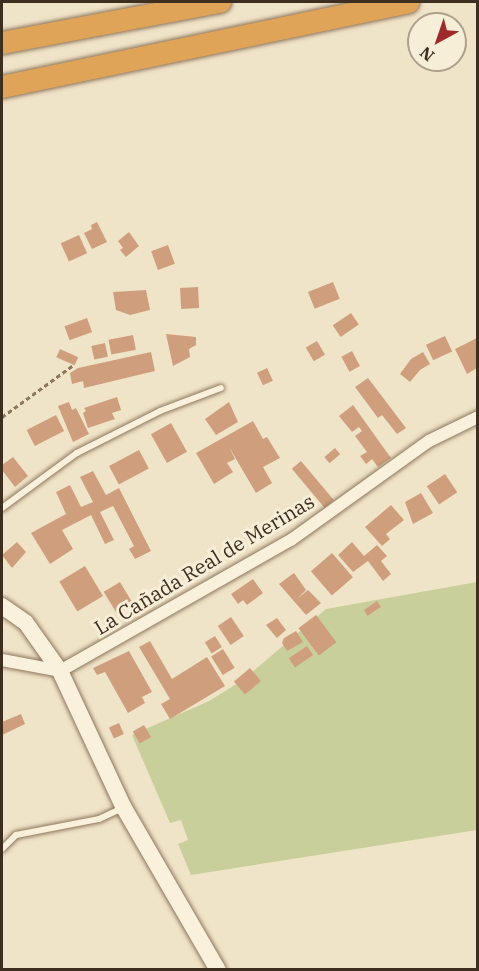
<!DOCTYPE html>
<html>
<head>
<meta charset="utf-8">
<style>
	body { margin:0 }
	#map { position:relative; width:479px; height:971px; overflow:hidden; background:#f0e4c8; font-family:"IBM Plex Serif",serif }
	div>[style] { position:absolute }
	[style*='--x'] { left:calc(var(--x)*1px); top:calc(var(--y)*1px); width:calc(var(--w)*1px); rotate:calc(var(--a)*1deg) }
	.green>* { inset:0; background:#c9cf9b }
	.building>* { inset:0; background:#cf9f7d; transform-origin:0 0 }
	.path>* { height:3px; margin-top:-1.5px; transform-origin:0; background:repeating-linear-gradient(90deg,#8d765c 0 4.5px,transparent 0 7.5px) }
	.roads { filter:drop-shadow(0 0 2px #8d765c) drop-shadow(0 0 2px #8d765c) }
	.lane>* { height:6px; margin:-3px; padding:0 3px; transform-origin:3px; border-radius:3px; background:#faf1dc }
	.street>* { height:12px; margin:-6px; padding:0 6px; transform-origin:6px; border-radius:6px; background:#faf1dc }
	.secondary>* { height:16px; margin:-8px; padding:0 8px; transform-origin:8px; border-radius:8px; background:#faf1dc }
	.highway>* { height:22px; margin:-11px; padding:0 11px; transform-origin:11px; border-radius:11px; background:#e0a458 }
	span { translate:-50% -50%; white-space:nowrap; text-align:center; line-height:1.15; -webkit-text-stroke:6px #f7eed8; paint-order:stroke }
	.street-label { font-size:20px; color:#3d2e20 }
	.frame { position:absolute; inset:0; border:3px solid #3d2e20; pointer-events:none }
	.north { position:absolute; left:407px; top:12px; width:60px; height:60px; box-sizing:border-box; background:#f7eed8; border:2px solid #ada18e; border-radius:50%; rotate:220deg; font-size:16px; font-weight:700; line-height:24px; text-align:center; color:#3d2e20 }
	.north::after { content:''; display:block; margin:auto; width:21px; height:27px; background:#9e2a2b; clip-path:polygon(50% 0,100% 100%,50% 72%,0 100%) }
</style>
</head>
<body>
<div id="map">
	<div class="green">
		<i style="clip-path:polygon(477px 582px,477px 830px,191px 875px,178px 844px,188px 840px,181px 820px,170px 823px,132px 735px,209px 701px,243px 680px,326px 609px)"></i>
	</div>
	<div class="building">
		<i style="clip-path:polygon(97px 222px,107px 242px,92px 249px,84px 233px,92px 229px,91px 225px)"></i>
		<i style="clip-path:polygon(129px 232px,139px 246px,126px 257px,120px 250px,123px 248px,118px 241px)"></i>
		<i style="left:79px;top:235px;width:20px;height:20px;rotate:66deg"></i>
		<i style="left:168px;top:245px;width:20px;height:18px;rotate:70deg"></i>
		<i style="left:333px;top:282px;width:18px;height:27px;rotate:68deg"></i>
		<i style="left:198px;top:287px;width:21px;height:18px;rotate:87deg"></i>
		<i style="clip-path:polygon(146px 290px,150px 310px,130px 315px,116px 310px,113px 292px)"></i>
		<i style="left:351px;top:313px;width:14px;height:22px;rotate:56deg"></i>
		<i style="left:87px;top:318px;width:15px;height:24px;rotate:70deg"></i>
		<i style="clip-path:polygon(166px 334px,196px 337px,196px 345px,189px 349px,190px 357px,173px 366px)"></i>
		<i style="left:133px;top:335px;width:15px;height:25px;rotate:79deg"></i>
		<i style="left:445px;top:336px;width:17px;height:21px;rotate:65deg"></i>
		<i style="clip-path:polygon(477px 338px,477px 368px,467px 374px,455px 349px)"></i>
		<i style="left:317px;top:341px;width:16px;height:13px;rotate:60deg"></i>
		<i style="left:105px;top:343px;width:14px;height:14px;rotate:78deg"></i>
		<i style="left:60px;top:349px;width:20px;height:9px;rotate:24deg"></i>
		<i style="left:352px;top:351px;width:17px;height:12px;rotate:62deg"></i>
		<i style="clip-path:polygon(151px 352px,155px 371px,84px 388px,83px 381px,72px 384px,70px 373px,78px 368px)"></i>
		<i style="clip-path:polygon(423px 352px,430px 364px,420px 370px,410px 382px,400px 374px,411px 359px)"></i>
		<i style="left:267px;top:368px;width:14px;height:11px;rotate:65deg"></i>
		<i style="clip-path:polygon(368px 378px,406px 428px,397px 434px,382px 415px,378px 418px,355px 387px)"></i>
		<i style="clip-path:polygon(117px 397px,121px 410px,112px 413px,115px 419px,88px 428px,83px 413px,86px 411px,84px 408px)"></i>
		<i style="clip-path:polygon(69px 402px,72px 410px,76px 408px,89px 434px,73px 442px,58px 406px)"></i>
		<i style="clip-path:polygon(229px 402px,238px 422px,216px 435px,205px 419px)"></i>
		<i style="clip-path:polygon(353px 405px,391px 458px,378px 467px,372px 459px,366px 464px,360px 456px,367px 452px,355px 436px,362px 431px,359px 427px,352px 432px,339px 416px)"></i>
		<i style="left:56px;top:415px;width:18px;height:33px;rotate:63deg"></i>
		<i style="clip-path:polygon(253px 421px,263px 439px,267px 437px,280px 458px,263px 467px,272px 483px,256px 493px,229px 447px,235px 459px,227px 463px,233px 472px,214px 484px,196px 453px)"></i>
		<i style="left:171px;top:423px;width:33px;height:23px;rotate:61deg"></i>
		<i style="left:335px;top:448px;width:8px;height:14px;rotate:50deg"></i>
		<i style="left:139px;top:450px;width:21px;height:34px;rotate:62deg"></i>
		<i style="clip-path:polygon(13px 457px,28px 476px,15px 487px,2px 470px,2px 465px)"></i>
		<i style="left:301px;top:461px;width:51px;height:12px;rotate:50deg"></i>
		<i style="clip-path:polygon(93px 471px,106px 495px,119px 488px,151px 551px,135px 559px,129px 549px,134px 546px,113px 506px,100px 512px,114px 540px,105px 544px,91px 515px,62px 530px,73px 549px,50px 564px,31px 533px,66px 514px,56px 492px,70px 485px,81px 507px,93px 502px,80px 477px)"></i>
		<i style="left:445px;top:474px;width:22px;height:22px;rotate:56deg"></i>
		<i style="clip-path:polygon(421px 493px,433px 513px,413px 524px,405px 502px)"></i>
		<i style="clip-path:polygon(391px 505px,404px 520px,386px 534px,390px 539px,382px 546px,365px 527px)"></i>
		<i style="clip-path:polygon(17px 542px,26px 552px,12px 568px,2px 555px)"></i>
		<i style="clip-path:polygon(352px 542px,364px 556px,377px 545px,387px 556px,381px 561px,391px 574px,383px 581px,368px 561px,353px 572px,338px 555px)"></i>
		<i style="left:332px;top:553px;width:32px;height:28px;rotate:49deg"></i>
		<i style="left:85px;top:566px;width:35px;height:30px;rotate:59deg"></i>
		<i style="clip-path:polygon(294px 573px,306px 590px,297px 599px,308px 590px,321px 603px,306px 615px,279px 584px)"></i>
		<i style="clip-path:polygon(253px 579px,263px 593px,247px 605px,243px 600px,238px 604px,231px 594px)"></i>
		<i style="left:120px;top:582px;width:26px;height:19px;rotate:59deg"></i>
		<i style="left:377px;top:601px;width:7px;height:16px;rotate:56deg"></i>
		<i style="left:316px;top:615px;width:34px;height:22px;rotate:53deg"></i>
		<i style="left:231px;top:617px;width:23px;height:16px;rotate:56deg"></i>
		<i style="clip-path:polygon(277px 618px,286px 630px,277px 638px,266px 625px)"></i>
		<i style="clip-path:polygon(296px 631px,303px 642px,287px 651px,282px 643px,284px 638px)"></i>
		<i style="left:215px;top:636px;width:13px;height:12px;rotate:58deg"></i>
		<i style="clip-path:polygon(150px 641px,172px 679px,207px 657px,225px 686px,170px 719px,161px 704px,170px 699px,139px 647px)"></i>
		<i style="left:307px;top:646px;width:11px;height:22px;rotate:56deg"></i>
		<i style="left:223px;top:649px;width:22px;height:14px;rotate:58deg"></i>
		<i style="clip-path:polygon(129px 651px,152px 692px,142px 697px,145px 703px,128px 713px,105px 672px,97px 675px,93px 668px)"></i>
		<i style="left:250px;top:668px;width:17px;height:21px;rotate:50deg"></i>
		<i style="clip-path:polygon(21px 714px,25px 724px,2px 735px,2px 722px)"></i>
		<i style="left:119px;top:723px;width:12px;height:11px;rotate:66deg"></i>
		<i style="left:144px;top:725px;width:14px;height:13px;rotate:60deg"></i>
	</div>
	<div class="path">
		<i style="--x:2;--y:417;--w:87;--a:-36.1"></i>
	</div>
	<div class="roads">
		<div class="lane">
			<i style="--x:2;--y:508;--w:93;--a:-36.3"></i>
			<i style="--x:77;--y:453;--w:93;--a:-26.8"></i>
			<i style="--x:160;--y:411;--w:65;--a:-20.7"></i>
			<i style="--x:2;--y:849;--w:20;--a:-45"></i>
			<i style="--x:16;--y:835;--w:85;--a:-10.9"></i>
			<i style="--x:99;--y:819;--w:26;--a:-25"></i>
		</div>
		<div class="street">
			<i style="--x:2;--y:660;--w:59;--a:10.7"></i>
			<i style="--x:60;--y:671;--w:266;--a:-29.6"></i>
			<i style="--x:291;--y:540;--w:170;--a:-35.7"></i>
			<i style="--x:429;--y:441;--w:55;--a:-26.1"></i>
		</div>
		<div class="secondary">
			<i style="--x:2;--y:606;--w:29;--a:35"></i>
			<i style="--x:26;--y:623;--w:59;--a:54.7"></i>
			<i style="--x:60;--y:671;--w:151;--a:65"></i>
			<i style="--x:124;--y:808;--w:187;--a:59.9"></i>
		</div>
		<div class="highway">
			<i style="--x:2;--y:43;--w:222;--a:-10.7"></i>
			<i style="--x:2;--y:87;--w:415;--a:-11.8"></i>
		</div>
	</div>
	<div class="street-label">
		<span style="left:204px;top:564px;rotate:-31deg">La Cañada Real de Merinas</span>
	</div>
	<div class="frame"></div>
	<div class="north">N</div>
</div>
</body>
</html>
